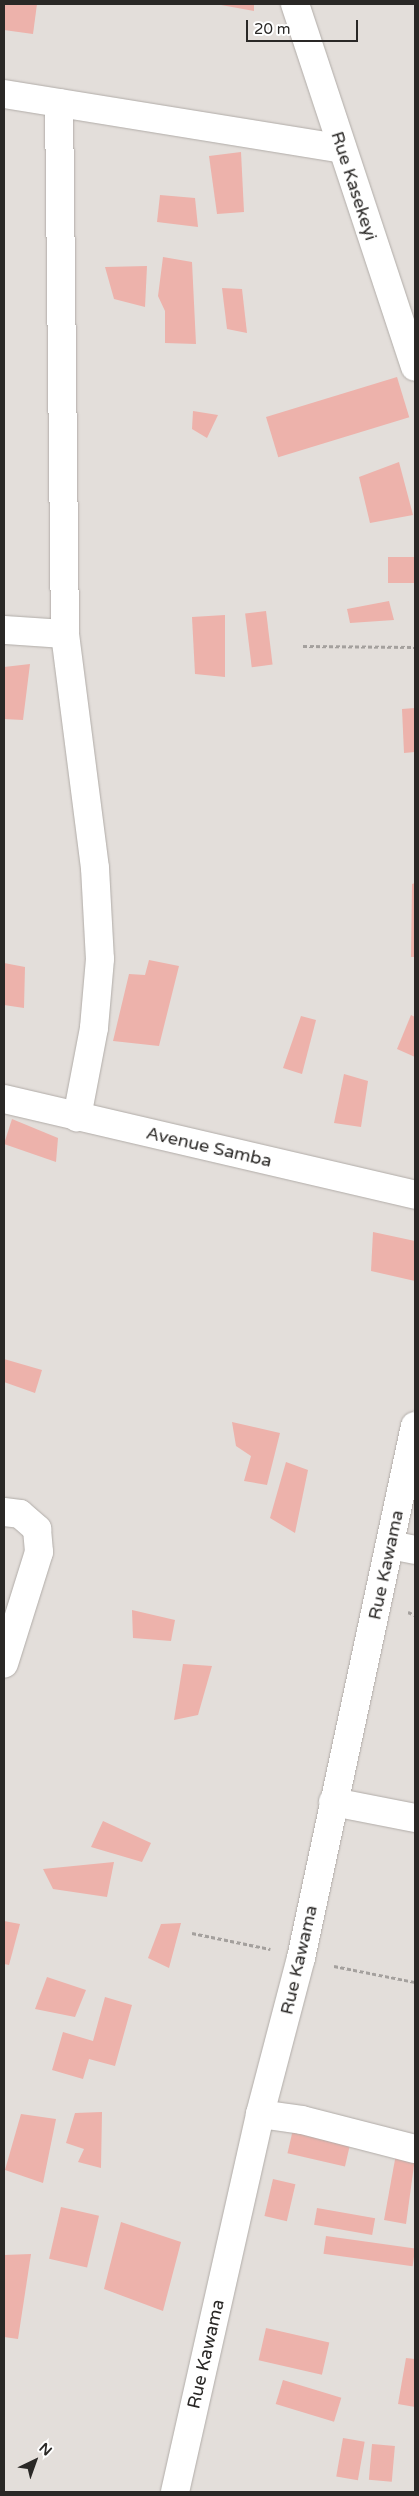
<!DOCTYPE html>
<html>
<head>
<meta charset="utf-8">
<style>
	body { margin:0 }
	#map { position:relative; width:419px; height:2496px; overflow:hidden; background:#e3deda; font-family:"Varela Round",sans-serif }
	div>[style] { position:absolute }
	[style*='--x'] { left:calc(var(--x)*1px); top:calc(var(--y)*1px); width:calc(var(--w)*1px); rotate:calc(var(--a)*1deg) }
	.building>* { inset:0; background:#edb2ab; transform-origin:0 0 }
	.path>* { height:3px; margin-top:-1.5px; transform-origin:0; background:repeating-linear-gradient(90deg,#a4a09d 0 4px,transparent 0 6.5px) }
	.roads { filter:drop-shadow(0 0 1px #b1aca8) drop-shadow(0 0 1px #b1aca8) }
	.minor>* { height:28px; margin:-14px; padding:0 14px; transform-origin:14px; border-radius:14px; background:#fff }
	span { translate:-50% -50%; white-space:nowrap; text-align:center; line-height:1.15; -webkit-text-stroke:5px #fff; paint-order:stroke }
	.street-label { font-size:18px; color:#2a2826 }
	.frame { position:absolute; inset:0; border:5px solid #2a2826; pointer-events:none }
	.north { position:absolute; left:10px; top:2436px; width:50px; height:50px; -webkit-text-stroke:4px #fff; paint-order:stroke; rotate:42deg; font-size:14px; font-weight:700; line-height:20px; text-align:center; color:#2a2826 }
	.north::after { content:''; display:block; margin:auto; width:18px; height:22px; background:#2a2826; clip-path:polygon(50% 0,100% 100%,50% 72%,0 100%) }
	.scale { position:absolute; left:246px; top:20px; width:112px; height:22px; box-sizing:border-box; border:2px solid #2a2826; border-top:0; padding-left:6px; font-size:15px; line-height:18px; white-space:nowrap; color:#2a2826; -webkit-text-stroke:4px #fff; paint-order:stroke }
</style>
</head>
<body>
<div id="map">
	<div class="building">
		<i style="clip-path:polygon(4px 4px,37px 4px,33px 34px,4px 30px)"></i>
		<i style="clip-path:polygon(221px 4px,254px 4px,254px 11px,221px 5px)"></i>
		<i style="clip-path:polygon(241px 152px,244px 212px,217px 214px,209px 156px)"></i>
		<i style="clip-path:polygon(160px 195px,195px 198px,198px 227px,157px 222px)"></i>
		<i style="clip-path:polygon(163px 257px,192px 262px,196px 344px,165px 343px,165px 311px,158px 296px)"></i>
		<i style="clip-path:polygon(147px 266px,145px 307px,114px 299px,105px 267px)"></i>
		<i style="clip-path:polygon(222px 288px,242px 289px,247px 333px,227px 329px)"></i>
		<i style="left:397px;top:377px;width:42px;height:137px;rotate:73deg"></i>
		<i style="clip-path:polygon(193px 411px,218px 415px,207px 438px,192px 429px)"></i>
		<i style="clip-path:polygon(399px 462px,413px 515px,370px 523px,359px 477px)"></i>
		<i style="left:415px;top:557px;width:26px;height:27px;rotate:90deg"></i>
		<i style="clip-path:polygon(389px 601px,394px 620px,350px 623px,347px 609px)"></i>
		<i style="left:266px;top:611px;width:54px;height:21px;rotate:83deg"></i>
		<i style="clip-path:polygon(225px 615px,225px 677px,195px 674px,192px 617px)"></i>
		<i style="clip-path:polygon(30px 664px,23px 720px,4px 719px,4px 667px)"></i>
		<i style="clip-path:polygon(415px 708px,415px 752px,404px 753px,402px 709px)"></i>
		<i style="clip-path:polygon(415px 883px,415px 957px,411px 957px,412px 884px)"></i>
		<i style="clip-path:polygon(149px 960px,179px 966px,159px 1046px,113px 1041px,129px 974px,145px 975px)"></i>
		<i style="clip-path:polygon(4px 963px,25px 967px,24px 1008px,4px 1005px)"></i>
		<i style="clip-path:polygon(411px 1015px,415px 1017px,415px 1057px,397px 1049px)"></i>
		<i style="clip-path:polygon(301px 1016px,316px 1020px,302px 1074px,283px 1068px)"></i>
		<i style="clip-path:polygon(344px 1074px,368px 1081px,361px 1127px,334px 1123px)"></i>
		<i style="clip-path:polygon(12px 1119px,58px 1138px,56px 1162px,4px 1144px)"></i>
		<i style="clip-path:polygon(373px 1232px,415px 1241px,415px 1281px,371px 1271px)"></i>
		<i style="clip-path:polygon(4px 1359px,42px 1370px,35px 1393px,4px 1382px)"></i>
		<i style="clip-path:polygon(232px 1422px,280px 1433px,267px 1485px,244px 1481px,251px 1456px,236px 1446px)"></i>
		<i style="clip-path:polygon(286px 1462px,308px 1470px,295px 1533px,270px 1518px)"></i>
		<i style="clip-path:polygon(132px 1610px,175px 1620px,171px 1641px,133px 1638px)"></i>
		<i style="clip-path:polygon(183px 1664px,212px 1666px,198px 1715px,174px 1720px)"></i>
		<i style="clip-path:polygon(103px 1821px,151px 1843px,142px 1862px,91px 1847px)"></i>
		<i style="clip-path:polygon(114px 1862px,107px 1897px,53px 1889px,43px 1869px)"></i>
		<i style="clip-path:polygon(4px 1921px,20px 1924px,9px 1965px,4px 1964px)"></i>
		<i style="clip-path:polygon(181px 1923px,169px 1968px,148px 1958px,161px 1924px)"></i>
		<i style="clip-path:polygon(47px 1977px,86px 1990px,75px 2017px,35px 2009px)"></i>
		<i style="clip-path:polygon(105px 1997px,132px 2005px,115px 2066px,89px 2059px,83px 2079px,52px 2070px,63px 2032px,93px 2041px)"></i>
		<i style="clip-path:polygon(102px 2112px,101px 2168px,78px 2162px,84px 2149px,66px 2143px,75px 2113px)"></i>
		<i style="clip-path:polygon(21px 2114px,56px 2119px,43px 2183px,5px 2170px)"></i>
		<i style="left:294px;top:2125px;width:59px;height:29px;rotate:13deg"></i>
		<i style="clip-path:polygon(396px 2154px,415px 2158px,406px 2224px,384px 2220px)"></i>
		<i style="left:273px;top:2179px;width:23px;height:38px;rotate:13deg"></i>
		<i style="left:61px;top:2207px;width:39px;height:53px;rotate:13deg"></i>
		<i style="left:317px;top:2208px;width:59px;height:17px;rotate:10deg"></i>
		<i style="clip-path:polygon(121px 2222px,181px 2242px,163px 2311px,104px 2289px)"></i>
		<i style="left:326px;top:2236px;width:90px;height:18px;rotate:8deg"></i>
		<i style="clip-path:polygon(31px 2254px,18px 2339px,4px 2337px,4px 2255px)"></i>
		<i style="left:266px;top:2328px;width:65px;height:33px;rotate:13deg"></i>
		<i style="clip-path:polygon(406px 2358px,415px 2359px,415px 2407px,398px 2404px)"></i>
		<i style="left:283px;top:2380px;width:61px;height:25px;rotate:17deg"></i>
		<i style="left:343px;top:2438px;width:22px;height:39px;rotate:10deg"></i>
		<i style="left:372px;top:2444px;width:23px;height:36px;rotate:5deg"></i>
	</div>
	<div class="path">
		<i style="--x:303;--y:646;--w:112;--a:0.5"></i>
		<i style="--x:408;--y:1612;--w:8;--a:23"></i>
		<i style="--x:192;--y:1933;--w:80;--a:11.6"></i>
		<i style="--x:334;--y:1966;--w:83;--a:11.2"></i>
	</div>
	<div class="roads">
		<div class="minor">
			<i style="--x:295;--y:4;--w:382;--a:71.7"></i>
			<i style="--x:4;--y:94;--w:342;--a:9.2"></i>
			<i style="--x:59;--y:103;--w:531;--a:89.35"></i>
			<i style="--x:65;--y:634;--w:236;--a:82.7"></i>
			<i style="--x:95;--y:868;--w:91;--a:86.9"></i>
			<i style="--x:100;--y:959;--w:69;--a:95"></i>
			<i style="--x:94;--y:1028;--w:91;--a:100.8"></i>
			<i style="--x:4;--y:630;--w:61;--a:3.8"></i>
			<i style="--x:4;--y:1099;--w:422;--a:13.1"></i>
			<i style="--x:4;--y:1512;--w:16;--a:7"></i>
			<i style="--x:20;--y:1514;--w:23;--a:41"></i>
			<i style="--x:37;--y:1529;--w:23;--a:85"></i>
			<i style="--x:39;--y:1552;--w:117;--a:107.4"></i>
			<i style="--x:390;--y:1545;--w:25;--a:11"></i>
			<i style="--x:333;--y:1802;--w:84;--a:11"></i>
			<i style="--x:260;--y:2114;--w:42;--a:8.1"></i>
			<i style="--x:302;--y:2120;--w:117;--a:14.4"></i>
			<i style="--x:175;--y:2492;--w:387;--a:-77.3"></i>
			<i style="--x:260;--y:2114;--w:161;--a:-75.3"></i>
			<i style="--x:301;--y:1958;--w:544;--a:-77.91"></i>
		</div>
	</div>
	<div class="street-label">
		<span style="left:354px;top:186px;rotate:72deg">Rue Kasekeyi</span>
		<span style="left:209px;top:1147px;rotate:13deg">Avenue Samba</span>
		<span style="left:386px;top:1565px;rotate:-78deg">Rue Kawama</span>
		<span style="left:299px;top:1960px;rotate:-77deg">Rue Kawama</span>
		<span style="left:206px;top:2354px;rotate:-77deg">Rue Kawama</span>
	</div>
	<div class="frame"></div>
	<div class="north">N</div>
	<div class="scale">20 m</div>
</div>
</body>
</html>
